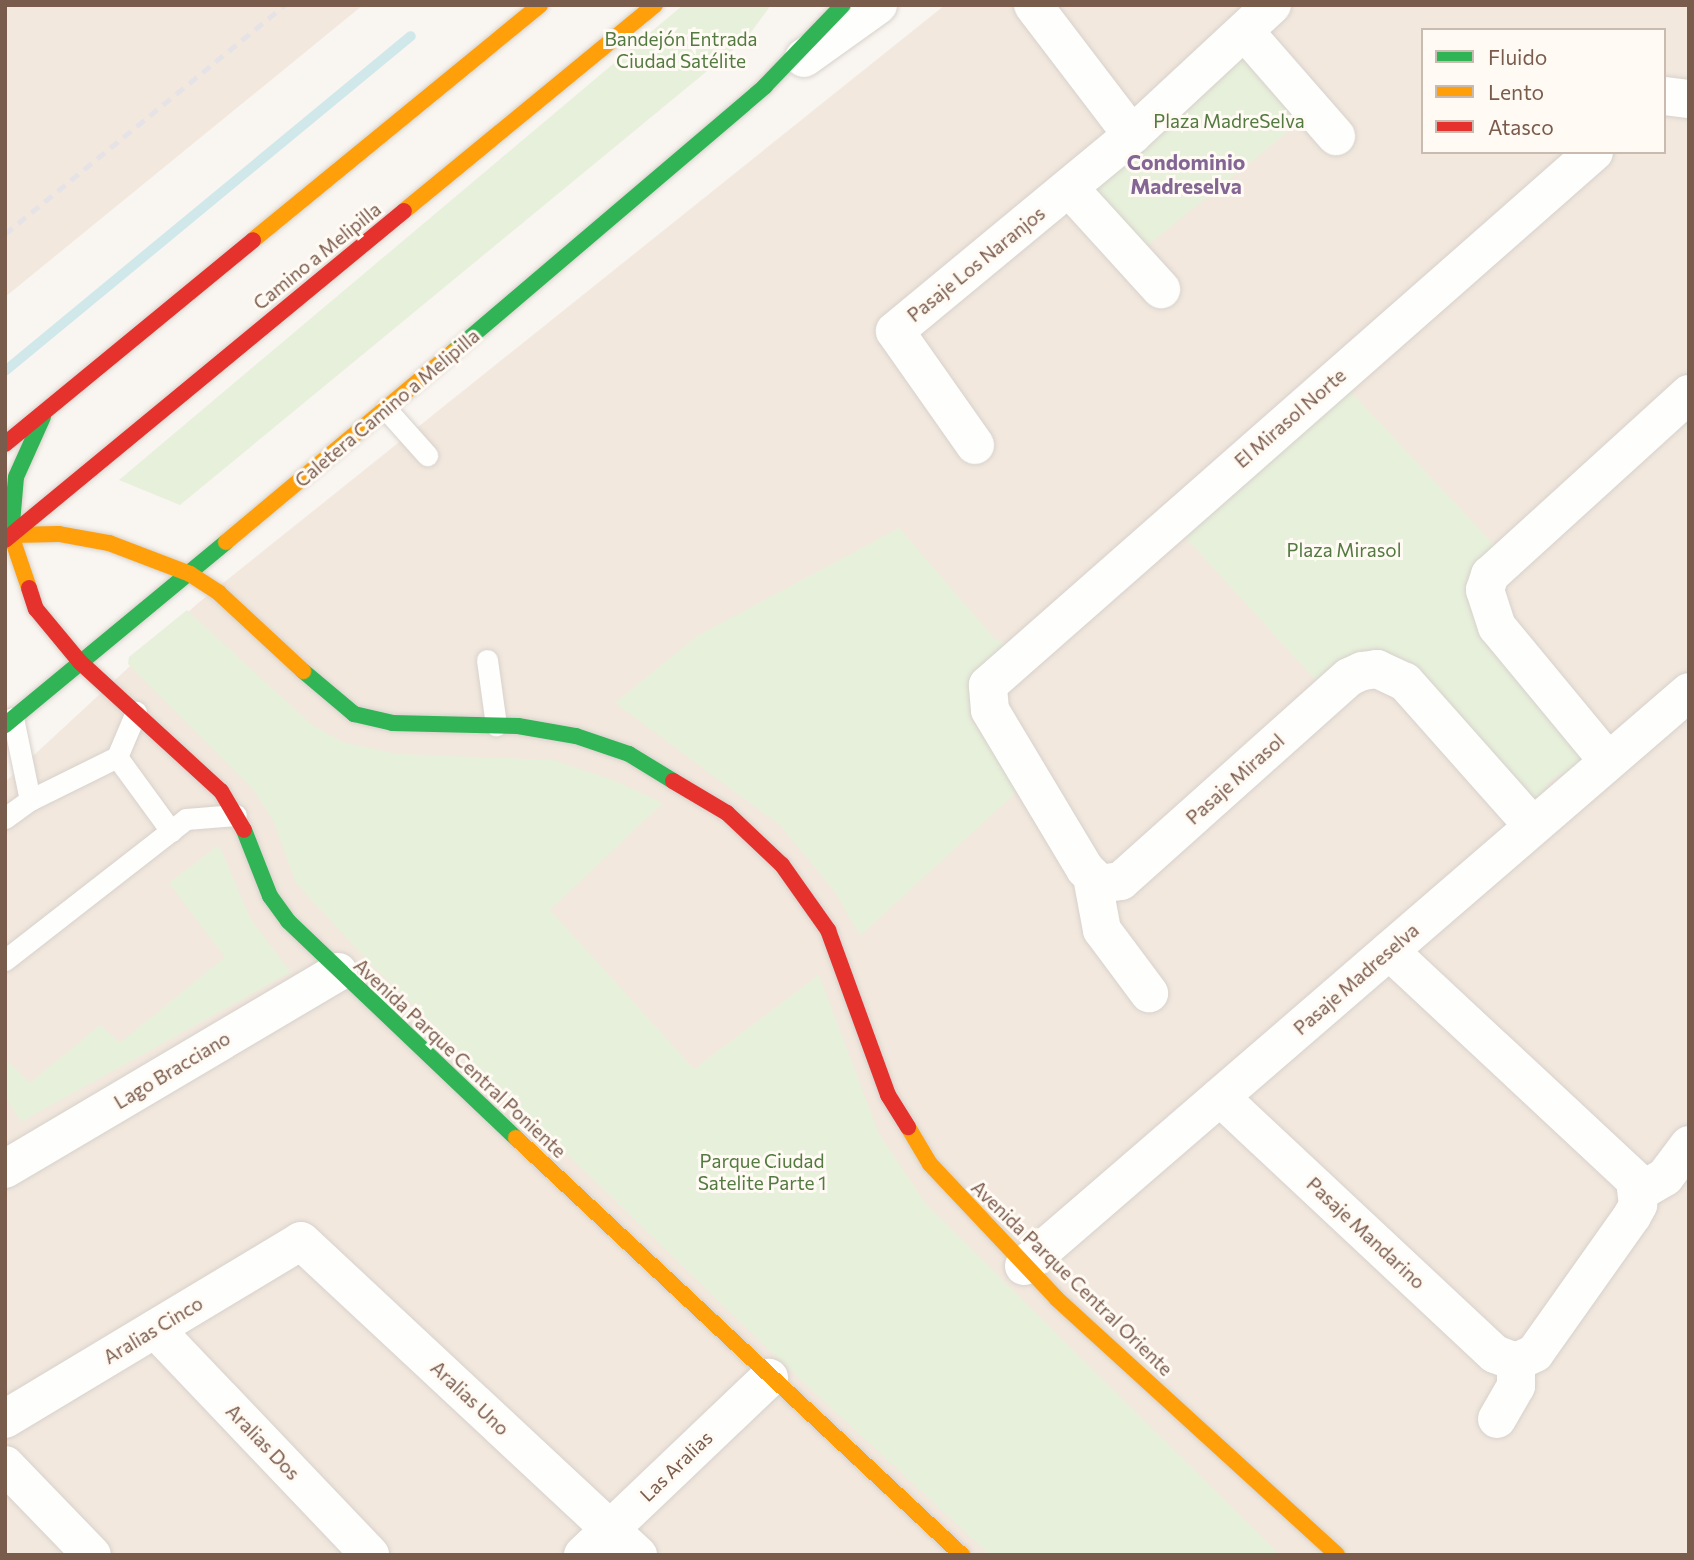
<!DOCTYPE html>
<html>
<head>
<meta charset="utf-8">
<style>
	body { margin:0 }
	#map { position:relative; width:1694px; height:1560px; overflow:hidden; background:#f9f5f0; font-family:Commissioner,sans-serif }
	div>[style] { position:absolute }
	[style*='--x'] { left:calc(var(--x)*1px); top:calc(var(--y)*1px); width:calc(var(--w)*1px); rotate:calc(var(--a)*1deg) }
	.residential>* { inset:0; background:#f2e8de }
	.green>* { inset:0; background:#e7f0db; transform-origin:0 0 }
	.stream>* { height:10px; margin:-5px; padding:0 5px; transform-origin:5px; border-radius:5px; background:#d0e8ea }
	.roads { filter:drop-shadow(0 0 2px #d7d1cb) drop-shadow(0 0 2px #d7d1cb) }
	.lane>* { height:21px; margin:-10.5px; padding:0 10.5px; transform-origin:10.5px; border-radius:10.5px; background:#fefefd }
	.street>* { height:38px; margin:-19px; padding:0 19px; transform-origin:19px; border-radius:19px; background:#fefefd }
	.fast>* { height:16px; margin:-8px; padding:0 8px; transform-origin:8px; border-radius:8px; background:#30b455 }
	.slow>* { height:16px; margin:-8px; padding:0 8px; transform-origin:8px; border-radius:8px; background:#ff9f0a }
	.jam>* { height:16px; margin:-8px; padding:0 8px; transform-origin:8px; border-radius:8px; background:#e5322d }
	.rail>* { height:5px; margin-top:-2.5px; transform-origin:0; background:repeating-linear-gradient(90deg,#e6e3e7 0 10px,transparent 0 17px) }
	span { translate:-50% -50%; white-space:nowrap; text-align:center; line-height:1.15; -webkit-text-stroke:6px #fffaf3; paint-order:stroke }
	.park-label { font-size:19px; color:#537a41 }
	.street-label { font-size:19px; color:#7a5c4d }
	.neighbourhood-label { font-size:21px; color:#846695; font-weight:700 }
	.frame { position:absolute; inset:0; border:7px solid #7a5c4d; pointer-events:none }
	.legend { position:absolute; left:1421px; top:28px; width:245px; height:126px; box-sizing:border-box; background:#fffaf3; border:2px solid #cabbb1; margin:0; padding:9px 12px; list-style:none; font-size:21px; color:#7a5c4d }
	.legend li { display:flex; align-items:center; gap:14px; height:35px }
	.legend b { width:35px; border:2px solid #cabbb1 }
</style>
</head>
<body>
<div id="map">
	<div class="residential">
		<i style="clip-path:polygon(5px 5px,363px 5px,5px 297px)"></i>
		<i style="clip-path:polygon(evenodd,945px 5px,1689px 5px,1689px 1555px,5px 1555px,5px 782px,197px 604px,945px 5px,1423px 30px,1664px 30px,1664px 152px,1423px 152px,1423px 30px)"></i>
	</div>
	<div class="green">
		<i style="clip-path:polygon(683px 5px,771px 5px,746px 39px,180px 505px,119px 480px)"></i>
		<i style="left:1247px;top:44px;width:94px;height:223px;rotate:51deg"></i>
		<i style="clip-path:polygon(1350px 391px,1499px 550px,1480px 580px,1590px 757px,1552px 780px,1537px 799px,1525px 799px,1420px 675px,1321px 686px,1184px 536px)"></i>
		<i style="clip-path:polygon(899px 528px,995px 639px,1014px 647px,970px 718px,1021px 788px,860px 936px,835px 892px,780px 825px,615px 703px,697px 636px)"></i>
		<i style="clip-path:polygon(187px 610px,312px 725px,342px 742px,397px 754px,553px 760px,613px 780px,663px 803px,550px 910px,694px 1069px,819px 975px,879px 1134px,926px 1204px,1280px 1555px,990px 1555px,769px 1350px,364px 957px,296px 883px,274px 822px,253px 789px,128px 664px,129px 657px)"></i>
		<i style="clip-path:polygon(219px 845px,251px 920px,291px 972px,21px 1122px,5px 1096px,5px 1059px,30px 1083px,100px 1025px,120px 1043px,225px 957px,169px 883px)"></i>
	</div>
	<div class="stream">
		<i style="--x:5;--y:371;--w:526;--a:-39.53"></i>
	</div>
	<div class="roads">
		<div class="lane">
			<i style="--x:386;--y:409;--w:62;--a:48.3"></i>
			<i style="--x:487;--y:660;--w:66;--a:82.1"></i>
			<i style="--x:13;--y:718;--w:84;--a:78.3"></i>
			<i style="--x:117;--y:757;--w:92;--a:53.9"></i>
			<i style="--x:5;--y:818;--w:31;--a:-36"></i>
			<i style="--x:30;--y:800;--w:97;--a:-26.3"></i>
			<i style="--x:117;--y:757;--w:49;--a:-67.1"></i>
			<i style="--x:5;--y:960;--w:229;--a:-37.9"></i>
			<i style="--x:186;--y:819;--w:50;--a:-4.6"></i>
		</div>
		<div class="street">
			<i style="--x:1033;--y:5;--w:163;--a:52.7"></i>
			<i style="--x:1246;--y:33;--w:137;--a:48.9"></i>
			<i style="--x:804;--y:58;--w:91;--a:-35.6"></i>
			<i style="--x:1664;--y:96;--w:25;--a:7"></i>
			<i style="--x:1069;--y:188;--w:137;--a:47.7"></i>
			<i style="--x:975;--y:445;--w:139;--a:-125.1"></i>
			<i style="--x:895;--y:331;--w:308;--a:-39.6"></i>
			<i style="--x:1132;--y:135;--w:191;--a:-42.9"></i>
			<i style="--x:1608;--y:761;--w:174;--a:-129.6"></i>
			<i style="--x:1497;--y:627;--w:39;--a:-108"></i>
			<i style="--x:1485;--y:590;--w:16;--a:-72"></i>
			<i style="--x:1490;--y:575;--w:269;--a:-42.3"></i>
			<i style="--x:1533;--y:826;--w:193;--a:-131.6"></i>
			<i style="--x:1405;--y:682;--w:31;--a:-155"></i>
			<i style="--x:1377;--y:669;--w:15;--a:172"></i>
			<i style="--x:1362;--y:671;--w:14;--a:155"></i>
			<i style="--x:1349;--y:677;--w:306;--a:138.2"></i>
			<i style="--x:1121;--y:881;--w:21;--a:172"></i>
			<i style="--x:1100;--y:884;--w:21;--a:-135"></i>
			<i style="--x:1085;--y:869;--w:185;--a:-120.9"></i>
			<i style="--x:990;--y:710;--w:25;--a:-95"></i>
			<i style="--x:988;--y:685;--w:807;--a:-41.33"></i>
			<i style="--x:1093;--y:882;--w:49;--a:79.4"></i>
			<i style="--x:1102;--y:930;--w:79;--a:53.3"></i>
			<i style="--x:1220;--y:1097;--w:376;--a:43.1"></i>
			<i style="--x:1495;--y:1354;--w:22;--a:21"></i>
			<i style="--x:1516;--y:1362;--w:21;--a:-25"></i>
			<i style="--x:1535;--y:1353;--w:168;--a:-54.7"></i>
			<i style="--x:1632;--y:1216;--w:13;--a:-61"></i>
			<i style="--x:1638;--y:1205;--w:25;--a:-97"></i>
			<i style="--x:1635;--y:1180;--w:336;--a:-137"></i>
			<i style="--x:5;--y:1169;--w:387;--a:-30.6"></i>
			<i style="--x:1639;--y:1192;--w:30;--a:-30"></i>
			<i style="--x:1665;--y:1177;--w:40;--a:-53"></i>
			<i style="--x:1024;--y:1266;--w:878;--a:-40.8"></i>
			<i style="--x:155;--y:1329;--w:312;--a:46.4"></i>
			<i style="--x:5;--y:1419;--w:345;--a:-31"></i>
			<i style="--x:301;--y:1241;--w:461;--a:43"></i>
			<i style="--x:1497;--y:1419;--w:38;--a:-60"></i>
			<i style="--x:1516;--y:1386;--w:24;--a:-90"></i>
			<i style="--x:5;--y:1465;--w:125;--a:46"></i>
			<i style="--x:583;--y:1555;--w:257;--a:-43.6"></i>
		</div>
		<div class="fast">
			<i style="--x:453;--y:352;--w:410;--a:-40.4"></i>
			<i style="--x:765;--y:86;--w:112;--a:-46.1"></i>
			<i style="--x:11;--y:535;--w:58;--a:-85.1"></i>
			<i style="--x:16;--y:477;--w:66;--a:-65.8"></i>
			<i style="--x:303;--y:671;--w:67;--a:40.1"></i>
			<i style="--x:354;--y:714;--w:39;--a:13"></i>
			<i style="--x:392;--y:723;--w:126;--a:1.4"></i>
			<i style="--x:518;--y:726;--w:59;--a:9.8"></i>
			<i style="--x:576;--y:736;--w:56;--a:18.8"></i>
			<i style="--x:629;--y:754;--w:52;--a:31.5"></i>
			<i style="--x:5;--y:725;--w:287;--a:-39.6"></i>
			<i style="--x:244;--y:830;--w:71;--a:68.5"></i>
			<i style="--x:270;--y:896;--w:31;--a:54"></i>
			<i style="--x:288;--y:921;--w:315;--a:43.6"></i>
		</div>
		<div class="slow">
			<i style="--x:404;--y:211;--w:325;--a:-39.4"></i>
			<i style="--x:253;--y:240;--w:371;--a:-39.3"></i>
			<i style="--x:226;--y:542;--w:296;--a:-39.9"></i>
			<i style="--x:29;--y:588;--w:56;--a:-108.8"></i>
			<i style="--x:11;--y:535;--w:48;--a:-1.2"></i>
			<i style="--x:59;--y:534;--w:51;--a:10.2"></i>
			<i style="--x:109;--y:543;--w:87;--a:20.9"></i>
			<i style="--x:190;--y:574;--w:35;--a:33"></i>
			<i style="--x:219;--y:593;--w:115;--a:42.9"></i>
			<i style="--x:908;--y:1127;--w:43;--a:59.3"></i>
			<i style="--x:930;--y:1164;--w:185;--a:46.7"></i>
			<i style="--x:1057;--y:1299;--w:379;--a:42.4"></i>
			<i style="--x:516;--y:1138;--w:611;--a:43.08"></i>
		</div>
		<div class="jam">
			<i style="--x:5;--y:444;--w:321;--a:-39.4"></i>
			<i style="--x:5;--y:540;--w:517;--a:-39.51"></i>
			<i style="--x:29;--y:588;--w:22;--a:72"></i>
			<i style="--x:36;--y:609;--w:69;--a:50.3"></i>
			<i style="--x:80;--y:662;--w:191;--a:42.5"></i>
			<i style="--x:221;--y:791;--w:45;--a:59.5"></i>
			<i style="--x:673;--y:781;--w:63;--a:30.7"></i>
			<i style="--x:727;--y:813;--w:76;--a:43.4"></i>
			<i style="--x:782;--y:865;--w:80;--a:54.7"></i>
			<i style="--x:828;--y:930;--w:176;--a:70"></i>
			<i style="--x:888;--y:1095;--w:38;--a:58"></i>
		</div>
	</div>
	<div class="rail">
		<i style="--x:5;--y:234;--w:362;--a:-39.3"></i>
	</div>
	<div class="park-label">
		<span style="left:681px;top:50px">Bandejón Entrada<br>Ciudad Satélite</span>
		<span style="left:1229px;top:121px">Plaza MadreSelva</span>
		<span style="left:1344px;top:550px">Plaza Mirasol</span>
		<span style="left:762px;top:1172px">Parque Ciudad<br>Satelite Parte 1</span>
	</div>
	<div class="street-label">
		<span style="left:317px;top:256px;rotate:-39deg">Camino a Melipilla</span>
		<span style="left:976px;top:264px;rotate:-39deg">Pasaje Los Naranjos</span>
		<span style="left:387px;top:408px;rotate:-40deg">Caletera Camino a Melipilla</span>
		<span style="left:1290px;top:418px;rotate:-41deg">El Mirasol Norte</span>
		<span style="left:1235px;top:779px;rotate:-42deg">Pasaje Mirasol</span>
		<span style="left:1356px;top:979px;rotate:-41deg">Pasaje Madreselva</span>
		<span style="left:460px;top:1058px;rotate:43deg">Avenida Parque Central Poniente</span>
		<span style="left:172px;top:1070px;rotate:-31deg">Lago Bracciano</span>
		<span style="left:1366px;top:1233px;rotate:43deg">Pasaje Mandarino</span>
		<span style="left:1072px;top:1278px;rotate:44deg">Avenida Parque Central Oriente</span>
		<span style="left:153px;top:1330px;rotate:-31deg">Aralias Cinco</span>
		<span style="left:470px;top:1398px;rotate:43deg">Aralias Uno</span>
		<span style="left:263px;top:1442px;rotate:46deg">Aralias Dos</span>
		<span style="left:676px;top:1466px;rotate:-44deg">Las Aralias</span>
	</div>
	<div class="neighbourhood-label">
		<span style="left:1186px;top:174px">Condominio<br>Madreselva</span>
	</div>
	<div class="frame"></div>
	<ul class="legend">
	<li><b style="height:9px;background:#30b455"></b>Fluido</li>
	<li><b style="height:9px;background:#ff9f0a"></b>Lento</li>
	<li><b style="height:9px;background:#e5322d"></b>Atasco</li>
	</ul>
</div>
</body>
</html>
